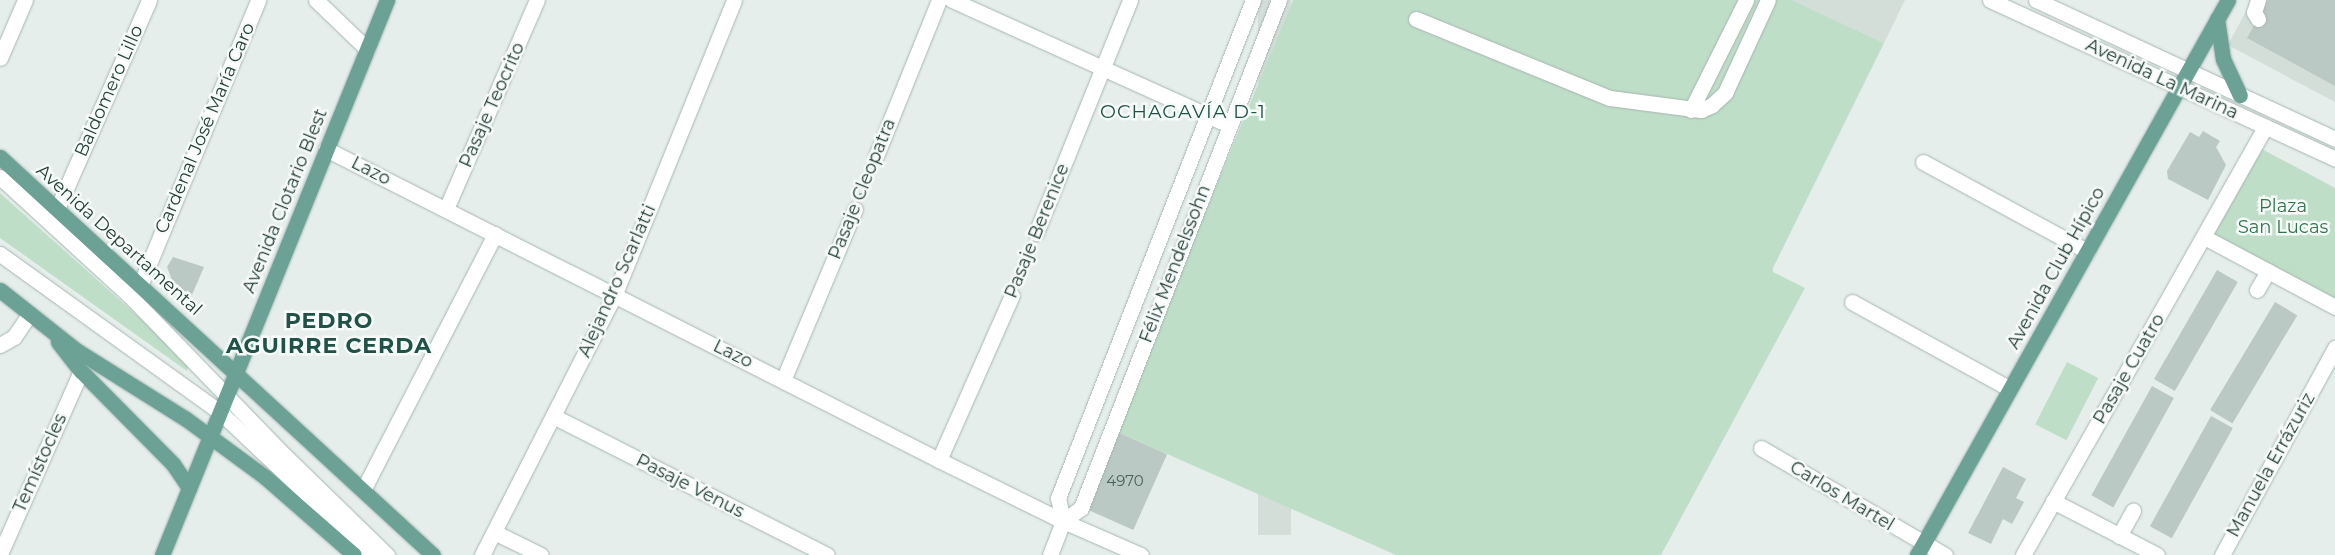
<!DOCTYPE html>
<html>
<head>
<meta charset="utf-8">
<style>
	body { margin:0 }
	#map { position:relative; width:2335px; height:555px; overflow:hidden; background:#e5eeea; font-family:Montserrat,sans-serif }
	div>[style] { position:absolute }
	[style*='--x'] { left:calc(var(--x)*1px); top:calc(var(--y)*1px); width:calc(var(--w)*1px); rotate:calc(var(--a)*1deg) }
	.built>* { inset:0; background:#d3ded9; transform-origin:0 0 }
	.green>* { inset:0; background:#bfdec8; transform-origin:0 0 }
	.building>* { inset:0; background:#bac9c3; transform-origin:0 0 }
	.path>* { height:3px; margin-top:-1.5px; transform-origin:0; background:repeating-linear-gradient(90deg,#86b1a4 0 2.5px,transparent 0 6.5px) }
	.roads { filter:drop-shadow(0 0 1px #a7b6b1) drop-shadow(0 0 1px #a7b6b1) }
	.minor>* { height:15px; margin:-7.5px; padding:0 7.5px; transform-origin:7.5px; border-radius:7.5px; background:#fff }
	.major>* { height:15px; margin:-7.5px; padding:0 7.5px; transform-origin:7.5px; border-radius:7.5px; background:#6ba295 }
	span { translate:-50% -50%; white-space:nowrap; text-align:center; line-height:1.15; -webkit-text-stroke:5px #f6faf8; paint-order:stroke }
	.number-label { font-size:15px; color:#4a625c }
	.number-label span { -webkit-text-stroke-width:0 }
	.street-label { font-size:18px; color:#244039 }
	.park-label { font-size:18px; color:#2f764c }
	.neighbourhood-label { font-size:19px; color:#205247; letter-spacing:1px }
	.district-label { font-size:22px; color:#205247; font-weight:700; letter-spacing:1px }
</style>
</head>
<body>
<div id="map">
	<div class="built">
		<i style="left:1258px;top:0;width:33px;height:535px"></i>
		<i style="clip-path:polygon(1792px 0,1905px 0,1884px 43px)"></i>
		<i style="clip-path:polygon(2252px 0,2335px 0,2335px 102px,2228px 45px)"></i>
	</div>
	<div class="green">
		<i style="clip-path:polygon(1293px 0,1792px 0,1884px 43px,1773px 268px,1773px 272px,1805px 288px,1661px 555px,1396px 555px,1115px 431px)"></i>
		<i style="clip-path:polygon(2260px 148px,2335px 188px,2335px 301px,2213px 236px)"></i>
		<i style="clip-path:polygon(0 193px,189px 362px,187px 371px,0 238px)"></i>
		<i style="left:2067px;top:362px;width:35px;height:70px;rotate:27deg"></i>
	</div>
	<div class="building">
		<i style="clip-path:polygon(2268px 0,2335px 0,2335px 86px,2247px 38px)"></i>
		<i style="clip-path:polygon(2203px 131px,2220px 141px,2216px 147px,2226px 165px,2208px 200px,2168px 179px,2167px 171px,2190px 132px,2199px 137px)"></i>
		<i style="clip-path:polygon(173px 257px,204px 267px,191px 297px,172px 280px,167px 267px)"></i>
		<i style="left:2217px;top:270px;width:24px;height:126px;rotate:30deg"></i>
		<i style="left:2275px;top:302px;width:26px;height:126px;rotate:31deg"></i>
		<i style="left:2152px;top:386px;width:25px;height:125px;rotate:29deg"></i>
		<i style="left:2211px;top:416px;width:25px;height:126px;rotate:29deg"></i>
		<i style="left:1115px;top:431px;width:57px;height:83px;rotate:24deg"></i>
		<i style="clip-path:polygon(2003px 467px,2026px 479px,2016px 498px,2024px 502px,2012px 524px,2003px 519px,1991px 544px,1968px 533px)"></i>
	</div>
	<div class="path">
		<i style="--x:860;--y:195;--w:27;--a:-68"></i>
		<i style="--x:1017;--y:282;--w:36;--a:-69"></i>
	</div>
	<div class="roads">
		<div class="minor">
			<i style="--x:316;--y:0;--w:71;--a:43.9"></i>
			<i style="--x:952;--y:0;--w:304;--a:24.3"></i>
			<i style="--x:1990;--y:0;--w:380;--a:24.7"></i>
			<i style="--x:2036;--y:0;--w:330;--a:24.9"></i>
			<i style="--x:2258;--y:0;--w:13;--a:108"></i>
			<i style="--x:2254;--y:12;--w:8;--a:60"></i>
			<i style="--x:1416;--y:19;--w:209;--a:22.2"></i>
			<i style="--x:1610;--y:98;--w:92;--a:7.5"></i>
			<i style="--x:1701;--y:110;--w:12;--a:-24"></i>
			<i style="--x:1712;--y:105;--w:18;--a:-43"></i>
			<i style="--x:1725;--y:93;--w:102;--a:-65.2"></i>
			<i style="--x:0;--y:58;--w:63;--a:-66.7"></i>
			<i style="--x:1691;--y:110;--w:123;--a:-63.4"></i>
			<i style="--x:326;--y:149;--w:687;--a:26.9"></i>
			<i style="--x:939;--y:460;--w:138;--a:26.2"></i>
			<i style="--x:1063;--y:521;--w:85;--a:23.6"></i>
			<i style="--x:876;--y:156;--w:168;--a:-68"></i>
			<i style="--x:1923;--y:162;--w:187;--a:28.5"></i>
			<i style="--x:0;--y:177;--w:175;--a:42.5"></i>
			<i style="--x:129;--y:295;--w:223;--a:45.9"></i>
			<i style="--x:284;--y:455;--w:144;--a:44.2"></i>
			<i style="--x:57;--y:209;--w:228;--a:-66.2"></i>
			<i style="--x:446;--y:209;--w:228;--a:-66.5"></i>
			<i style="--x:1036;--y:233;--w:251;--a:-68"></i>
			<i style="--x:2204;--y:237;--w:149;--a:28.1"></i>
			<i style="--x:0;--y:254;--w:271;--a:35.7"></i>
			<i style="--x:220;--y:412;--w:208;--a:43.4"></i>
			<i style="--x:141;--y:283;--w:306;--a:-67.5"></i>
			<i style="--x:2257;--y:290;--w:22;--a:-60"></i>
			<i style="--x:1852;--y:302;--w:180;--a:28.8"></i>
			<i style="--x:0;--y:345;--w:16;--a:-30"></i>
			<i style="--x:14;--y:337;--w:27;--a:-56"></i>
			<i style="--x:784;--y:378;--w:183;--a:-67.2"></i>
			<i style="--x:553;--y:416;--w:307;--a:26.9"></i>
			<i style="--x:1761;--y:448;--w:213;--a:30.2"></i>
			<i style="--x:939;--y:460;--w:180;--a:-66.1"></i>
			<i style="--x:363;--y:490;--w:288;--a:-62.7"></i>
			<i style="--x:2053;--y:501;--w:117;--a:27.4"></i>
			<i style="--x:1063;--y:521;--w:22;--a:-36"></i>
			<i style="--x:1081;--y:508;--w:545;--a:-68.71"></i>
			<i style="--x:494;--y:532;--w:52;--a:26.1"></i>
			<i style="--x:2119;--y:536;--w:29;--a:-61"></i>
			<i style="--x:0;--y:554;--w:200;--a:-66.1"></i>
			<i style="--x:482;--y:555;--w:291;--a:-63"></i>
			<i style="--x:614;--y:296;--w:319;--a:-67.9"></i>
			<i style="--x:1050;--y:555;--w:36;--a:-69"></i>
			<i style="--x:1063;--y:521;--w:24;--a:-102"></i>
			<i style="--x:1058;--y:498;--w:535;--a:-68.62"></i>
			<i style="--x:2023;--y:555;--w:492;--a:-60.5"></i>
			<i style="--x:2222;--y:555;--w:236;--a:-61.4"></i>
		</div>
		<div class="major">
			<i style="--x:2217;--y:19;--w:40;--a:81.5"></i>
			<i style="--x:2223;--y:59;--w:40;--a:65"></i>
			<i style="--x:0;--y:157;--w:588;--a:42.59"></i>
			<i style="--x:0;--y:290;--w:97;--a:38.3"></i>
			<i style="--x:76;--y:350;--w:130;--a:32.1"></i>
			<i style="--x:186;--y:419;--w:98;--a:36.3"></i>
			<i style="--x:265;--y:477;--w:118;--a:41.2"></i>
			<i style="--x:58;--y:342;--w:37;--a:52"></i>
			<i style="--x:81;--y:371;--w:131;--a:45.3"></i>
			<i style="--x:173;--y:464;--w:29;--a:56"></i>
			<i style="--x:162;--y:555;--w:599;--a:-67.93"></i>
			<i style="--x:1917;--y:555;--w:636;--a:-60.74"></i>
		</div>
	</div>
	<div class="number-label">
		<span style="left:1125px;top:481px">4970</span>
	</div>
	<div class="street-label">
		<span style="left:2162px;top:79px;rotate:25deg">Avenida La Marina</span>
		<span style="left:109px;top:91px;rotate:-66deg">Baldomero Lillo</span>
		<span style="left:492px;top:105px;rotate:-66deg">Pasaje Teocrito</span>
		<span style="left:205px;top:128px;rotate:-67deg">Cardenal José María Caro</span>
		<span style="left:371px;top:171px;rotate:27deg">Lazo</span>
		<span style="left:862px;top:189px;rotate:-68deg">Pasaje Cleopatra</span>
		<span style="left:285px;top:201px;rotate:-68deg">Avenida Clotario Blest</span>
		<span style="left:1037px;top:231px;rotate:-68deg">Pasaje Berenice</span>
		<span style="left:119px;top:240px;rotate:42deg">Avenida Departamental</span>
		<span style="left:1175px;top:264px;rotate:-69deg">Félix Mendelssohn</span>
		<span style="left:2056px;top:268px;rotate:-61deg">Avenida Club Hípico</span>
		<span style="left:617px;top:281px;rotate:-66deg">Alejandro Scarlatti</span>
		<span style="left:733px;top:354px;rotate:26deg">Lazo</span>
		<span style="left:2129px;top:369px;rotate:-60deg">Pasaje Cuatro</span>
		<span style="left:40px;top:463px;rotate:-66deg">Temístocles</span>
		<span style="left:2271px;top:465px;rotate:-61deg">Manuela Errázuriz</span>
		<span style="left:690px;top:486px;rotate:27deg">Pasaje Venus</span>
		<span style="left:1842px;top:496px;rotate:31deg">Carlos Martel</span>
	</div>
	<div class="park-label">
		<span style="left:2283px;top:217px">Plaza<br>San Lucas</span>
	</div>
	<div class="neighbourhood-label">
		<span style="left:1183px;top:112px">OCHAGAVÍA D-1</span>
	</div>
	<div class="district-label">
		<span style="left:329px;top:333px">PEDRO<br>AGUIRRE CERDA</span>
	</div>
</div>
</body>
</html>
